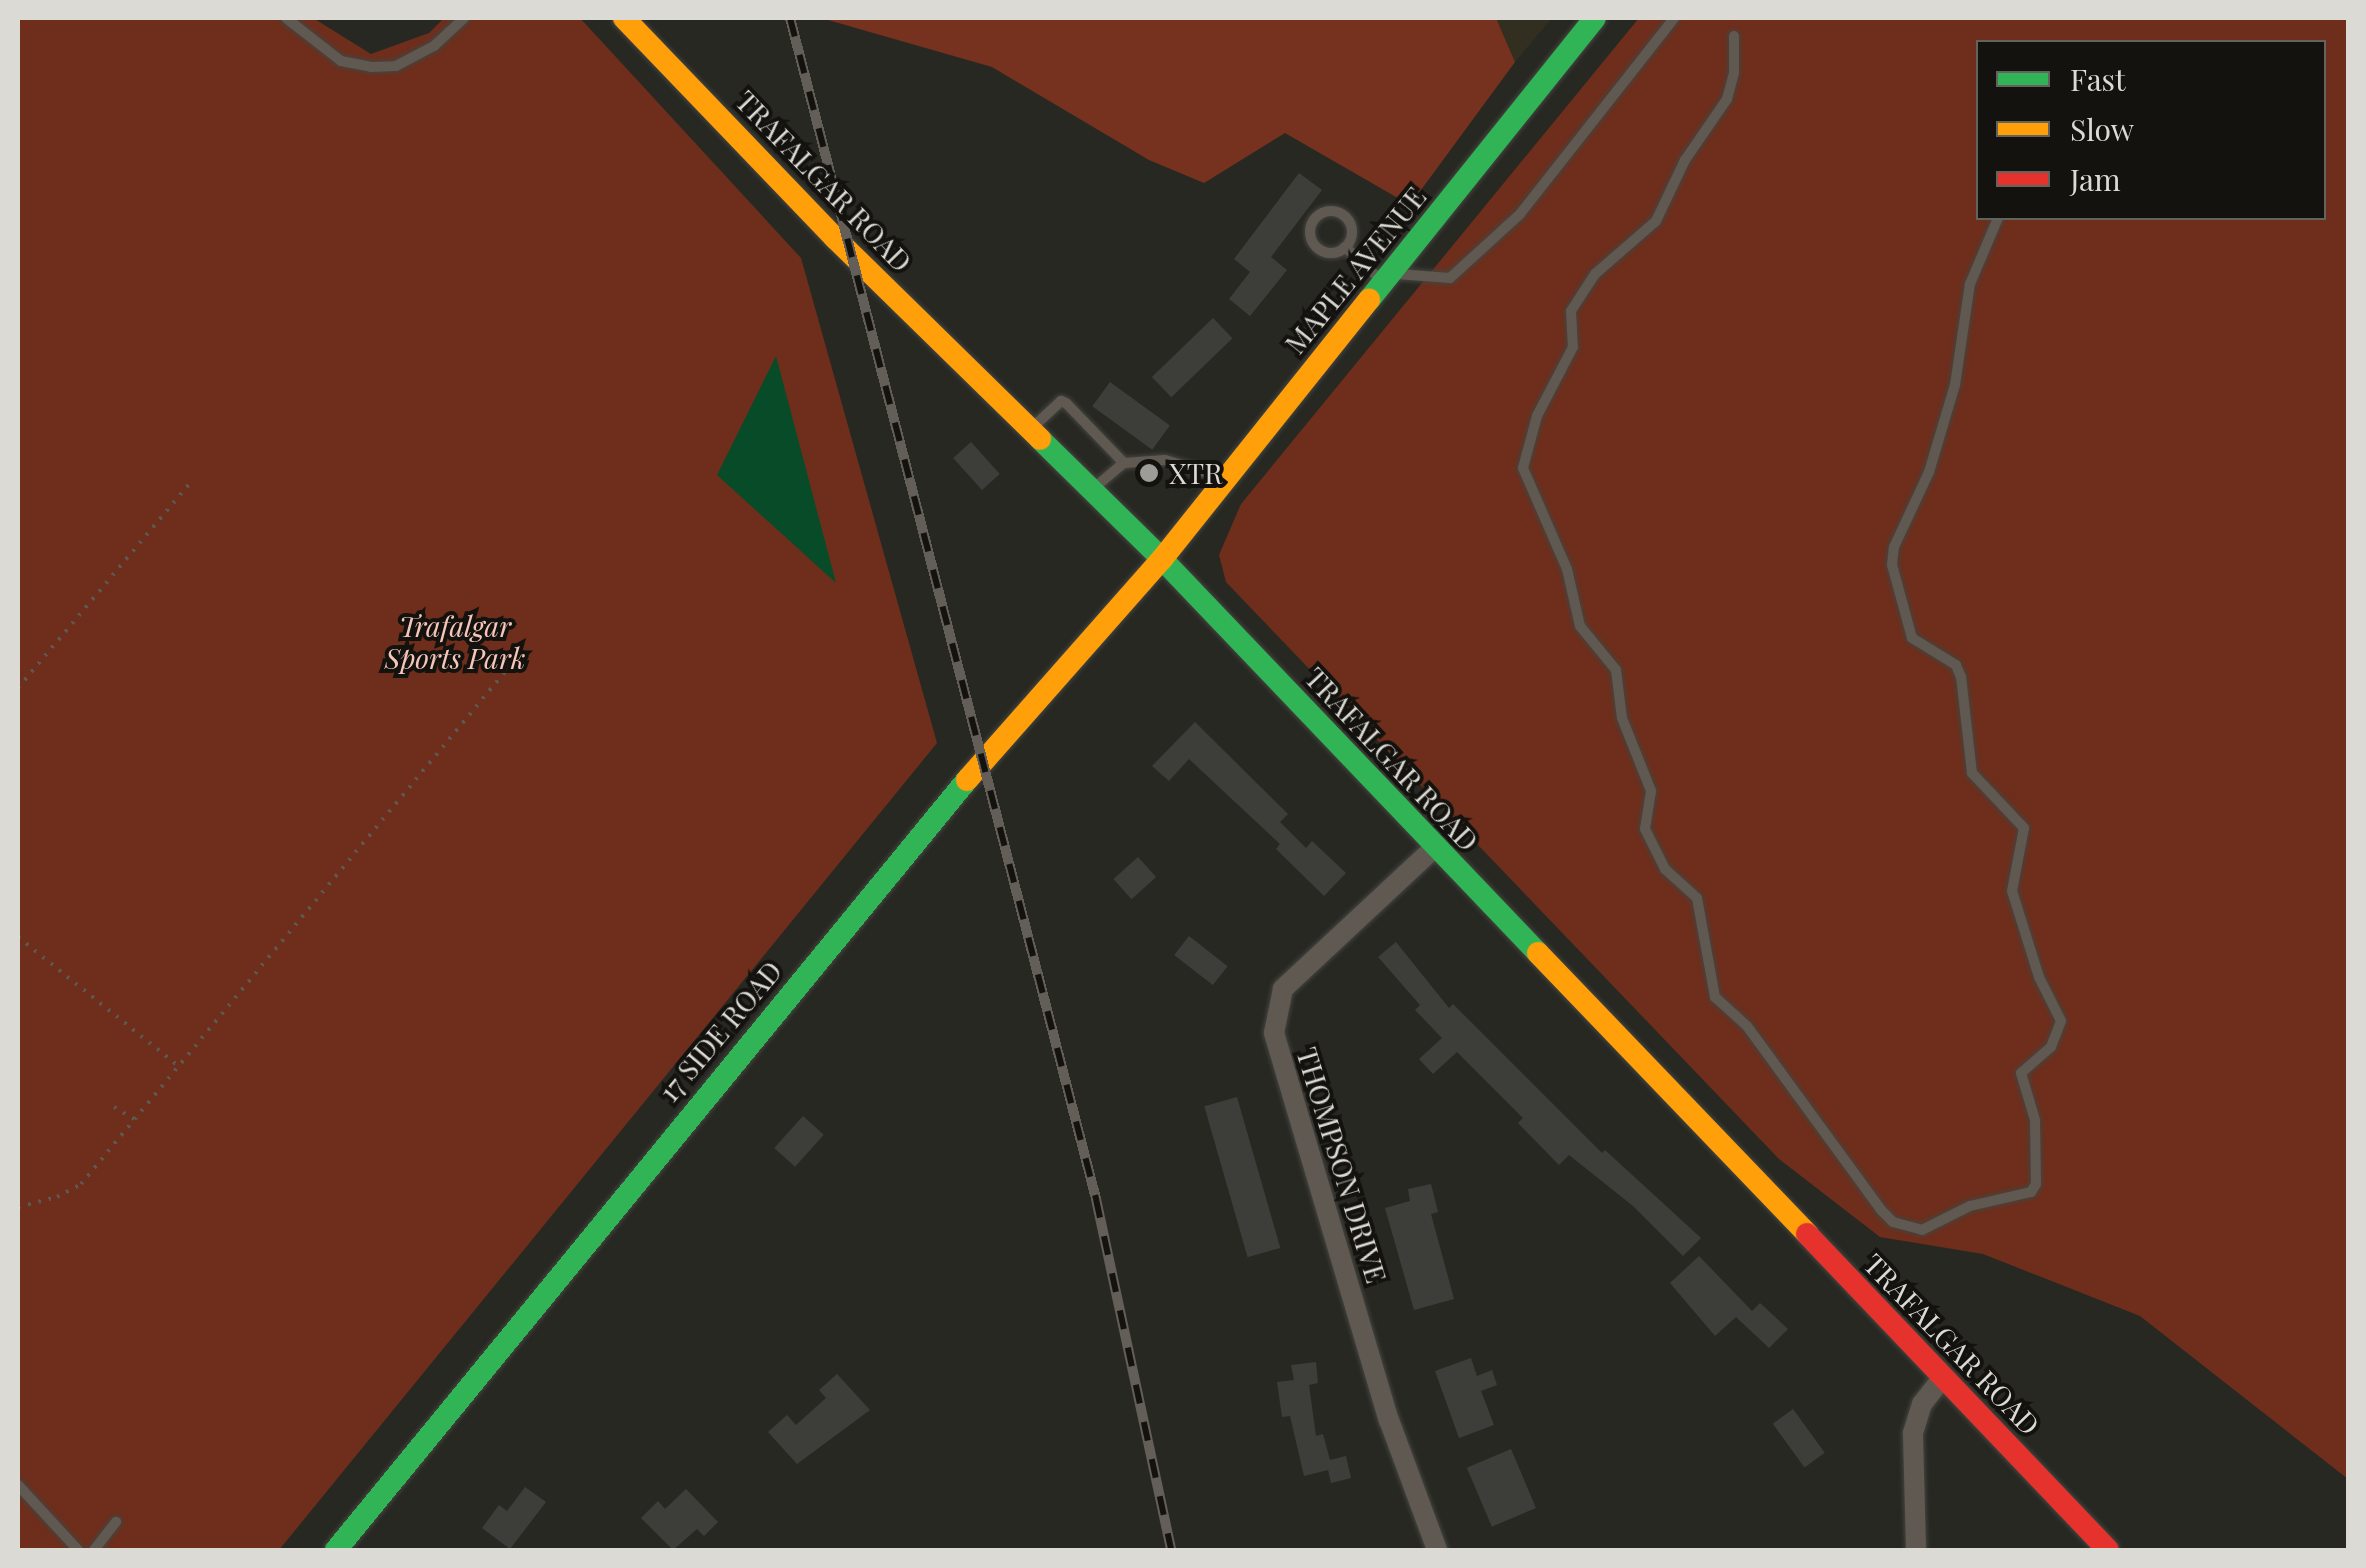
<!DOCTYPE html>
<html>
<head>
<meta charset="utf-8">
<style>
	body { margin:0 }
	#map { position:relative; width:2366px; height:1568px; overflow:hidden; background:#282823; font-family:"Playfair Display",serif }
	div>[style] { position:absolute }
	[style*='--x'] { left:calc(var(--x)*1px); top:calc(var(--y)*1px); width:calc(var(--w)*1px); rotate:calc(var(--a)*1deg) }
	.built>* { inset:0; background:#322e20 }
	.green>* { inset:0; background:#6f2e1b }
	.forest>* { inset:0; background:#76321e }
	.water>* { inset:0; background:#074b28 }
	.building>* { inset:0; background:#3d3e3a; transform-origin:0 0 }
	.path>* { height:4px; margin-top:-2px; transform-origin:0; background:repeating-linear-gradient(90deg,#5d5851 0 2.5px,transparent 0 10.5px) }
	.roads { filter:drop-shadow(0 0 2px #444440) drop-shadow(0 0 2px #444440) }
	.lane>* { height:10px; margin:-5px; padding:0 5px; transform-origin:5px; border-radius:5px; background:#605951 }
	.lane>.ring { margin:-5px; padding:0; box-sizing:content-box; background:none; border:10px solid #605951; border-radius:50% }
	.street>* { height:20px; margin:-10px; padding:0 10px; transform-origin:10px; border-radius:10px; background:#605951 }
	.fast>* { height:22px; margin:-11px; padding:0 11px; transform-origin:11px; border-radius:11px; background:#30b455 }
	.slow>* { height:22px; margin:-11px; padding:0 11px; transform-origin:11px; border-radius:11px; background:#ff9f0a }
	.jam>* { height:22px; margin:-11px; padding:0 11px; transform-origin:11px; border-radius:11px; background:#e5322d }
	.rail>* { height:10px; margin-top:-5px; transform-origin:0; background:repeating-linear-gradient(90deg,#13120e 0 19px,#635e58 0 38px); box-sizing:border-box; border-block:2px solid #635e58 }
	.dots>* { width:28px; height:28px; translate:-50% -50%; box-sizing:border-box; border:5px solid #13120e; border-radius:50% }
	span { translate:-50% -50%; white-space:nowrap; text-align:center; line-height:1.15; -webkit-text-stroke:8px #13120e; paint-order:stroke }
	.street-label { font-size:28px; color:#dcdad4 }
	.poi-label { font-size:28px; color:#dcdad4 }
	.left { translate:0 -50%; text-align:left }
	.park-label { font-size:28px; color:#f6c6b9; font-style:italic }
	.frame { position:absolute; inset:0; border:20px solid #dcdad4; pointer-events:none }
	.legend { position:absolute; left:1976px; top:40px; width:350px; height:180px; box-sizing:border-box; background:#13120e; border:2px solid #63625d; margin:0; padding:12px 18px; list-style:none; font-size:30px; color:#dcdad4 }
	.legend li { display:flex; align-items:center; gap:20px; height:50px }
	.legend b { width:50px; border:2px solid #63625d }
</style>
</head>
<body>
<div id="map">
	<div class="built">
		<i style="clip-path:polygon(1496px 18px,1552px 18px,1515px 62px)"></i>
	</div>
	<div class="green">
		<i style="clip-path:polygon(18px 18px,313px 18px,371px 54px,429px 33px,444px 18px,580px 18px,801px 258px,937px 743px,279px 1550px,18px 1550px)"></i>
		<i style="clip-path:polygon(evenodd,1639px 18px,2348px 18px,2348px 1479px,2140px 1316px,1983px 1254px,1880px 1237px,1779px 1159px,1226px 582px,1219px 555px,1241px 504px,1639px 18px,1978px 42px,2324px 42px,2324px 218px,1978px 218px,1978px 42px)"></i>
	</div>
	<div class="forest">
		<i style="clip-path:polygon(821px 18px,1496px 18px,1515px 62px,1410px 205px,1285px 133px,1204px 183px,1149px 160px,992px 67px)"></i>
	</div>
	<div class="water">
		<i style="clip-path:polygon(776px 356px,836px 583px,717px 475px)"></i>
	</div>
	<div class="building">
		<i style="clip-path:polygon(1299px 173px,1322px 190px,1271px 257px,1287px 270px,1250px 316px,1229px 299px,1250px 272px,1234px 259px)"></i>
		<i style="left:1213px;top:318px;width:28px;height:85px;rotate:46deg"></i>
		<i style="left:1110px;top:382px;width:74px;height:30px;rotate:36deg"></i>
		<i style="left:971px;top:442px;width:43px;height:24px;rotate:48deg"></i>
		<i style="clip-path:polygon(1195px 722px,1288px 814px,1280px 822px,1306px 848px,1312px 841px,1346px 873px,1324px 896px,1276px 849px,1280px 844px,1189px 759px,1169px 781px,1152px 766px)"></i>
		<i style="left:1138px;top:857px;width:27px;height:33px;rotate:48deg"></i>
		<i style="left:1189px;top:936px;width:49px;height:24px;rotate:38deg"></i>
		<i style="clip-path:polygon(1396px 942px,1449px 1008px,1453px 1004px,1602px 1153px,1605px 1150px,1701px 1238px,1683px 1256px,1633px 1206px,1569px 1155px,1559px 1165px,1518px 1123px,1523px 1118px,1457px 1052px,1433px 1074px,1419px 1059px,1442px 1038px,1415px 1010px,1420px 1005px,1378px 957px)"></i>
		<i style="left:1237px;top:1097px;width:157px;height:34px;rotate:74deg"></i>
		<i style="left:803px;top:1116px;width:28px;height:43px;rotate:42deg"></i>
		<i style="clip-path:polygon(1431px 1184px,1438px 1212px,1431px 1214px,1454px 1299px,1414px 1310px,1385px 1208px,1410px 1201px,1408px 1189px)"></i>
		<i style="clip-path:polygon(1699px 1256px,1752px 1311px,1760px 1303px,1788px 1329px,1769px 1348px,1736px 1317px,1715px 1336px,1670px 1283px)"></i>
		<i style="clip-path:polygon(1471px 1358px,1477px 1376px,1492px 1370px,1497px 1385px,1481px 1391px,1494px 1425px,1459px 1438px,1435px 1371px)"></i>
		<i style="clip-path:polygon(1316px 1362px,1318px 1383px,1309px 1385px,1316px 1436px,1323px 1434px,1330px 1460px,1346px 1456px,1351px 1478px,1331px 1483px,1328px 1470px,1304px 1476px,1290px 1416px,1282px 1417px,1277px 1382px,1294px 1380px,1291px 1365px)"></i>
		<i style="clip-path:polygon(837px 1374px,870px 1410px,797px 1464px,768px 1432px,787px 1415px,796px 1425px,826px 1398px,819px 1390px)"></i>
		<i style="left:1793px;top:1409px;width:54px;height:25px;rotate:54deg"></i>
		<i style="left:1511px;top:1449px;width:64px;height:48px;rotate:67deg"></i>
		<i style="clip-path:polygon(525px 1487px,546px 1502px,510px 1549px,482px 1528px,499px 1505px,507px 1511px)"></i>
		<i style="clip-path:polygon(686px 1489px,718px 1522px,704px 1536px,697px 1529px,673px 1550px,641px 1518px,658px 1501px,665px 1509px)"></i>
	</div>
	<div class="path">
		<i style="--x:18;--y:688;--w:270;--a:-50"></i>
		<i style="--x:18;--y:937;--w:204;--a:38.8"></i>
		<i style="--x:114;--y:1107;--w:26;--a:31"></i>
		<i style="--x:18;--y:1207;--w:40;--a:-14.4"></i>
		<i style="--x:57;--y:1197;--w:27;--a:-28"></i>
		<i style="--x:81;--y:1184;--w:678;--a:-50.39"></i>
	</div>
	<div class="roads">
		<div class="lane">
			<i style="--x:286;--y:18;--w:70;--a:38"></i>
			<i style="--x:341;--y:61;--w:31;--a:11"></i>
			<i style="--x:371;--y:67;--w:25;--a:-2"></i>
			<i style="--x:396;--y:66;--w:43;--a:-27.8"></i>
			<i style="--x:434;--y:46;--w:41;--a:-43"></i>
			<i style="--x:1734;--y:36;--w:37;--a:90"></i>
			<i style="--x:1734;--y:73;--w:27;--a:105"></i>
			<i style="--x:1727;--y:99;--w:74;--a:124.5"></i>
			<i style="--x:1685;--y:160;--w:68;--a:115.4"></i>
			<i style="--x:1656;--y:221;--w:81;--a:139"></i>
			<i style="--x:1595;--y:274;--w:44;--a:123"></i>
			<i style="--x:1571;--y:311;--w:36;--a:87"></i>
			<i style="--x:1573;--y:347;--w:78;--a:117.6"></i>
			<i style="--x:1537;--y:416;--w:54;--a:105.1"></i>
			<i style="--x:1523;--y:468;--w:110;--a:66.5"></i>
			<i style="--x:1567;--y:569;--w:58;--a:77.2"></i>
			<i style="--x:1580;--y:626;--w:57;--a:50.7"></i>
			<i style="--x:1616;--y:670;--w:48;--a:82.9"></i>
			<i style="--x:1622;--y:718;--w:79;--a:68.3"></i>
			<i style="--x:1651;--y:791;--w:38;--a:99"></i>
			<i style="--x:1645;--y:829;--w:45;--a:63.4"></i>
			<i style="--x:1665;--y:869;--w:43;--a:42.2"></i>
			<i style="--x:1697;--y:898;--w:101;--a:79.7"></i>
			<i style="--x:1715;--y:997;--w:43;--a:42.2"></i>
			<i style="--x:1747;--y:1026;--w:228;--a:53.9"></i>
			<i style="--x:1881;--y:1210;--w:17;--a:45"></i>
			<i style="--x:1893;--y:1222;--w:30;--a:15"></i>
			<i style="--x:1922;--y:1230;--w:54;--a:-26.6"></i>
			<i style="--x:1970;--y:1206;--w:63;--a:-12.9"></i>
			<i style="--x:2031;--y:1192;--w:9;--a:-58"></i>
			<i style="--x:2036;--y:1184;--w:64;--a:-90.9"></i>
			<i style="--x:2035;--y:1120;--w:49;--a:-106.6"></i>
			<i style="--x:2021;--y:1073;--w:40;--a:-41"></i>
			<i style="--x:2051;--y:1047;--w:28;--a:-69"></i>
			<i style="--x:2061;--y:1021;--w:49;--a:-116.6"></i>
			<i style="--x:2039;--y:977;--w:90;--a:-107.4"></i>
			<i style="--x:2012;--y:891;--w:64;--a:-79.2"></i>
			<i style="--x:2024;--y:828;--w:76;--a:-133.4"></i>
			<i style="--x:1972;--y:773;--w:97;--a:-96.5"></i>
			<i style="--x:1961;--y:677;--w:13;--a:-113"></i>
			<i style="--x:1956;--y:665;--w:52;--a:-148.5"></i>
			<i style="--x:1912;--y:638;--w:76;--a:-105.3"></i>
			<i style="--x:1892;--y:565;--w:18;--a:-84"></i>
			<i style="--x:1894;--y:547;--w:83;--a:-65"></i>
			<i style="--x:1929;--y:472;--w:91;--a:-73.4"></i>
			<i style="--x:1955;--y:385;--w:102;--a:-81.6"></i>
			<i style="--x:1970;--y:284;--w:72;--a:-67"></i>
			<i class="ring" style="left:1310px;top:211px;width:32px;height:32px"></i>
			<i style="--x:1345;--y:247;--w:49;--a:42.5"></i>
			<i style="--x:1397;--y:274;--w:53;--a:4.3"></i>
			<i style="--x:1450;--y:278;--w:95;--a:-42.4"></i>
			<i style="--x:1520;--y:214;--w:249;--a:-51.8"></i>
			<i style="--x:1032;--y:428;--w:40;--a:-43"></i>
			<i style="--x:1061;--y:401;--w:5;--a:22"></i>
			<i style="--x:1066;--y:403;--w:83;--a:46"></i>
			<i style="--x:1094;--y:488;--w:39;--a:-40"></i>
			<i style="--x:1124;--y:463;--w:41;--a:-4.2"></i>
			<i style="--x:1165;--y:460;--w:59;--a:16.9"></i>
			<i style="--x:18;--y:1485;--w:88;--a:47.3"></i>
			<i style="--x:94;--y:1550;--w:36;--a:-52"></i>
		</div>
		<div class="street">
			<i style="--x:1434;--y:848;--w:207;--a:137"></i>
			<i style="--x:1283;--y:989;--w:45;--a:101.6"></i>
			<i style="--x:1274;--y:1033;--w:404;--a:73.5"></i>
			<i style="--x:1389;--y:1420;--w:139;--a:69.7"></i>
			<i style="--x:1916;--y:1550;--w:117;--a:-91.5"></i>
			<i style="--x:1913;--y:1433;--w:30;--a:-73"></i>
			<i style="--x:1922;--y:1404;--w:34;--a:-52"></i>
		</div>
		<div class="fast">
			<i style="--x:1369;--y:300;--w:361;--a:-51.3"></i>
			<i style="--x:1040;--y:439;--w:171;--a:44.5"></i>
			<i style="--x:1162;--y:559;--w:545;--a:46.34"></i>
			<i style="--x:336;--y:1550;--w:996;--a:-50.67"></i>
		</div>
		<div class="slow">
			<i style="--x:624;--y:18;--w:305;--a:46.2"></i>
			<i style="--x:835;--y:238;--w:287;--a:44.4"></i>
			<i style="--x:967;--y:780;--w:295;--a:-48.6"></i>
			<i style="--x:1162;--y:559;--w:332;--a:-51.4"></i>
			<i style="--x:1538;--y:953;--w:389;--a:46.2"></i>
		</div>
		<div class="jam">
			<i style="--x:1807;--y:1234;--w:436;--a:46.4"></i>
		</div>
	</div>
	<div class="rail">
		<i style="--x:790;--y:18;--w:1220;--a:75.47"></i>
		<i style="--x:1096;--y:1199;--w:359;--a:77.9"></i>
	</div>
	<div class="dots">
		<i style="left:1149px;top:473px;background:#9d9c96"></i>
	</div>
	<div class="street-label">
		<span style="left:824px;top:181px;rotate:46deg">TRAFALGAR ROAD</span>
		<span style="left:1355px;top:270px;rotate:-51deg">MAPLE AVENUE</span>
		<span style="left:1392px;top:759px;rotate:47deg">TRAFALGAR ROAD</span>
		<span style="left:720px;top:1031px;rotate:-50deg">17 SIDE ROAD</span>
		<span style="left:1342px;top:1165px;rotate:73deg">THOMPSON DRIVE</span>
		<span style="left:1952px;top:1344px;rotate:46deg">TRAFALGAR ROAD</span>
	</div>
	<div class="poi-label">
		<span class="left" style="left:1169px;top:473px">XTR</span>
	</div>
	<div class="park-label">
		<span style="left:455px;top:642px">Trafalgar<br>Sports Park</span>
	</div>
	<div class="frame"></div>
	<ul class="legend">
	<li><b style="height:12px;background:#30b455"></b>Fast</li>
	<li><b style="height:12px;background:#ff9f0a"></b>Slow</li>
	<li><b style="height:12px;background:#e5322d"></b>Jam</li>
	</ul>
</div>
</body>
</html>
